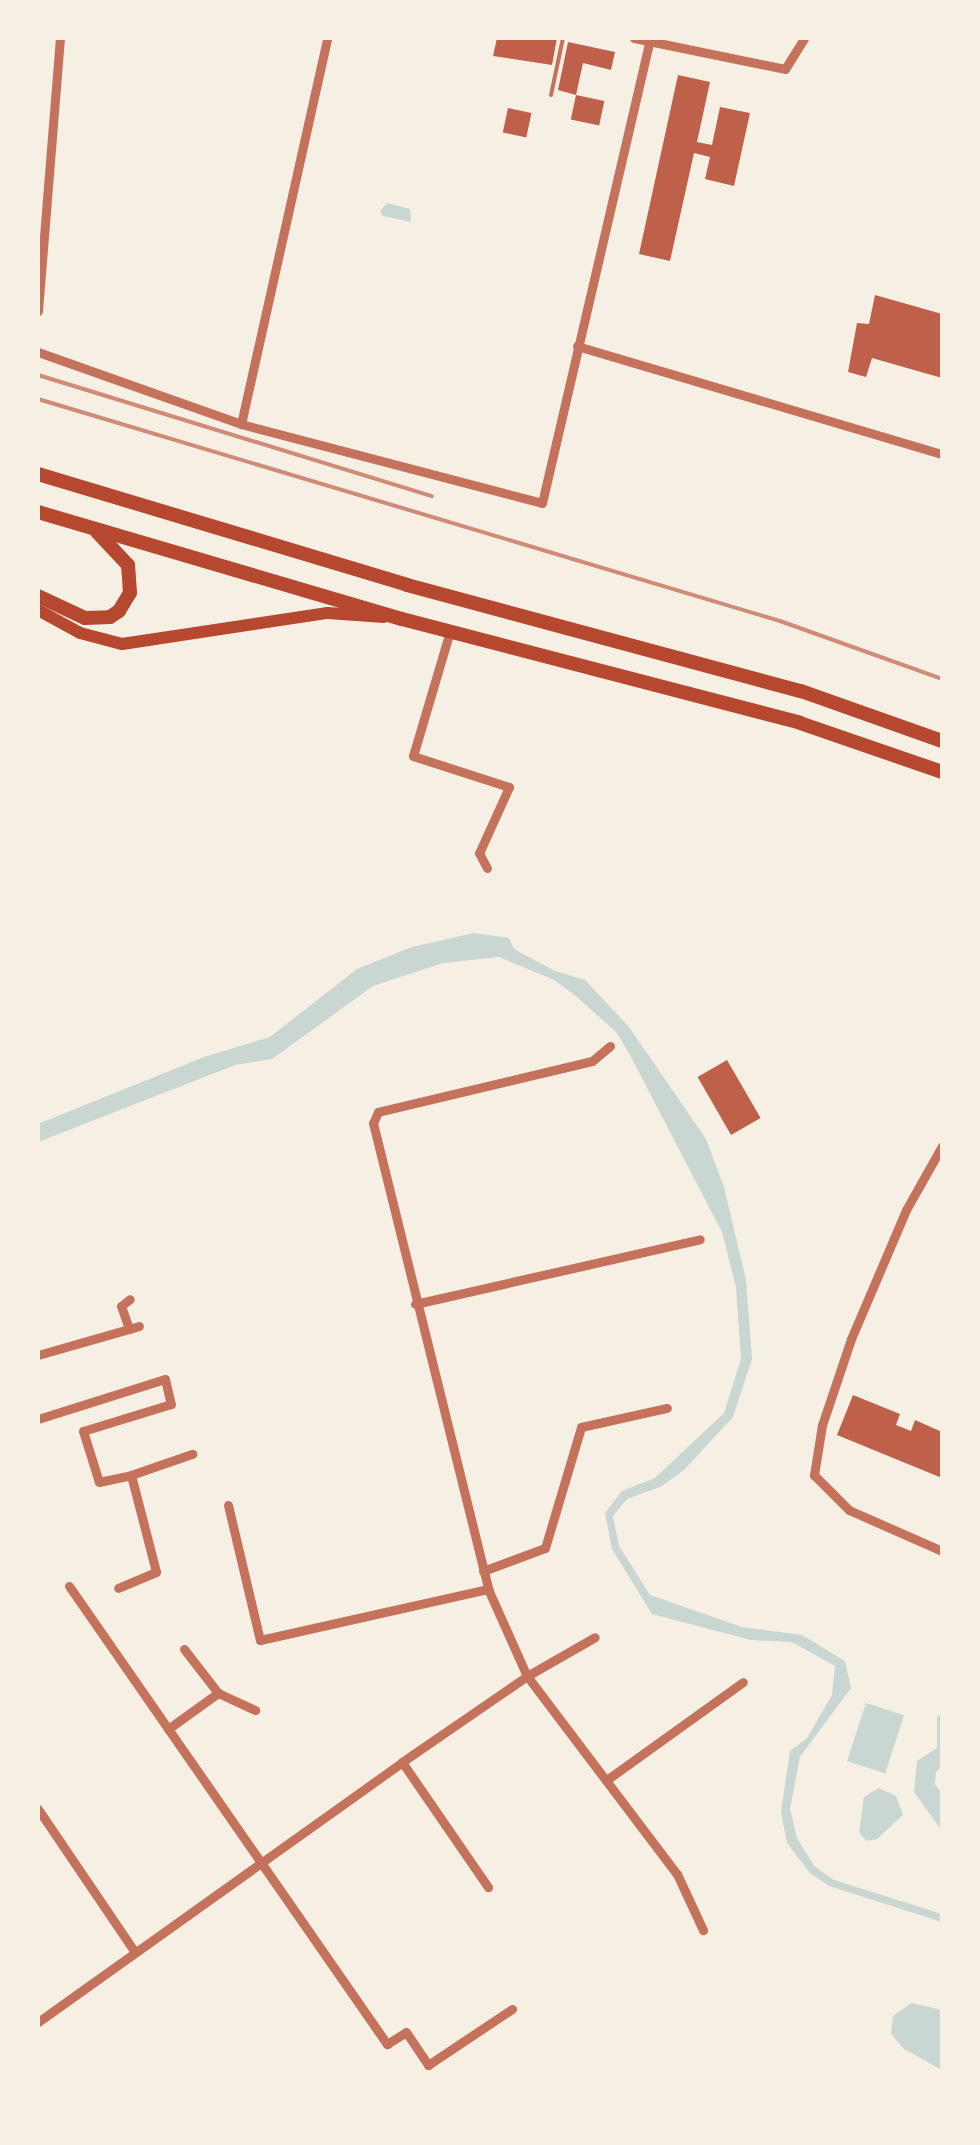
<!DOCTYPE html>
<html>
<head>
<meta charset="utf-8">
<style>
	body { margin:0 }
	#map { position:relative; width:980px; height:2145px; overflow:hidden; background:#f6efe4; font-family:Montserrat,sans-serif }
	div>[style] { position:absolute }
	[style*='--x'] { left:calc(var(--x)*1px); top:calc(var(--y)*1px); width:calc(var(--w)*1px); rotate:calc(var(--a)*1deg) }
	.water>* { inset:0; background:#c9d6d2; transform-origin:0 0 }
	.building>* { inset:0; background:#bf614a; transform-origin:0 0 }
	.service>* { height:4px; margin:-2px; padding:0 2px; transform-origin:2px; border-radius:2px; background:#c5725c }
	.minor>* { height:9px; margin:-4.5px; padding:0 4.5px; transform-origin:4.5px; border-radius:4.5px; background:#c5725c }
	.primary>* { height:12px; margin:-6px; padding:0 6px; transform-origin:6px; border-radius:6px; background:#b5482f }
	.trunk>* { height:14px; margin:-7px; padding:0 7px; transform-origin:7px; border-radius:7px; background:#b5482f }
	.rail>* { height:4px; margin:-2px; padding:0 2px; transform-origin:2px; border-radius:2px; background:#cf8b77 }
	span { translate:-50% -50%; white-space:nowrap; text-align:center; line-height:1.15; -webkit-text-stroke:8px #f6efe4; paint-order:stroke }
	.frame { position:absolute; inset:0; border:40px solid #f6efe4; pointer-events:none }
</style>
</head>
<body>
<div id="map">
	<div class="water">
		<i style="clip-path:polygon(387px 203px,410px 209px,411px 222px,383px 216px,380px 211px)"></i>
		<i style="clip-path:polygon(474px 933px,509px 938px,514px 949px,555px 971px,585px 980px,629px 1027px,706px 1139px,724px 1187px,746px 1280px,752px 1359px,733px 1417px,685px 1469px,662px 1486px,627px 1499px,613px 1516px,619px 1546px,650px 1595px,742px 1627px,802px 1635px,845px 1661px,851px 1688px,800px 1757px,790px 1809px,797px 1838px,814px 1866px,834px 1880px,942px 1914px,942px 1922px,829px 1886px,810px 1873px,787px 1843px,781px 1812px,790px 1751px,807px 1738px,832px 1695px,835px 1666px,792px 1642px,751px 1640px,652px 1614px,612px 1549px,605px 1513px,622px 1491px,655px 1478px,724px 1413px,741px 1359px,736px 1287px,722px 1232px,630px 1055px,616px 1032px,576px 996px,554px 980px,499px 957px,443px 963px,373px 986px,272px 1059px,235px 1065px,38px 1142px,38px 1124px,204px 1057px,270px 1037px,357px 969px,412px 947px)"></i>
		<i style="left:866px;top:1703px;width:40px;height:61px;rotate:18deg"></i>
		<i style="clip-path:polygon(942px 1714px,942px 1767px,936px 1772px,935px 1784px,942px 1794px,942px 1831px,914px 1792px,917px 1761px,937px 1748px,937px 1717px)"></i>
		<i style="clip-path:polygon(879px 1788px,896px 1796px,903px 1815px,877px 1839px,866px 1841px,859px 1832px,864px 1797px)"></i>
		<i style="clip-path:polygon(912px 2003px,942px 2010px,942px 2070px,904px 2049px,891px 2034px,893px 2016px)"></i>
	</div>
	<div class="building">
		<i style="clip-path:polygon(497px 38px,557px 38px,552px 65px,493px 56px)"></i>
		<i style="clip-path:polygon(568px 42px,615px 52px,611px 70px,583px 63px,576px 95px,558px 90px)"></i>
		<i style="clip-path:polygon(678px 75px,710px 82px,697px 142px,712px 145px,720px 107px,750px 113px,734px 186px,705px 179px,710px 157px,694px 153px,670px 261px,639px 254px)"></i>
		<i style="left:576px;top:95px;width:29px;height:25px;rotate:12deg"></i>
		<i style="left:508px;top:108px;width:24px;height:25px;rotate:12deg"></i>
		<i style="clip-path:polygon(875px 295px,942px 314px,942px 378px,872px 358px,866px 377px,848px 372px,857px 323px,869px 324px)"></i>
		<i style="left:727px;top:1060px;width:67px;height:34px;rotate:60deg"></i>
		<i style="clip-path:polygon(853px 1395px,900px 1414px,896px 1425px,911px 1431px,915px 1420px,942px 1432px,942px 1478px,837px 1435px)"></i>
	</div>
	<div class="service">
		<i style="--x:551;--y:95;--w:58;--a:-78.1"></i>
	</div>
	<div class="minor">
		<i style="--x:634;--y:38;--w:154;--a:11.6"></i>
		<i style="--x:785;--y:69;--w:36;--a:-58"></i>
		<i style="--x:38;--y:311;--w:274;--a:-85.4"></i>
		<i style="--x:577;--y:346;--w:381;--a:16.5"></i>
		<i style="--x:38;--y:352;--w:215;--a:19.5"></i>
		<i style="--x:241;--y:424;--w:311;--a:14.7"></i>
		<i style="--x:542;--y:503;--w:477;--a:-76.9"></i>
		<i style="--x:241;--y:424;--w:395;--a:-77.4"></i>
		<i style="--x:450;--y:631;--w:130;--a:106.5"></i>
		<i style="--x:413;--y:756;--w:101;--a:17.9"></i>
		<i style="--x:509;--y:787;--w:72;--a:114.4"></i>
		<i style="--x:479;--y:853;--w:17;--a:62"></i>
		<i style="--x:610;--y:1046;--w:23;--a:140"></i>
		<i style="--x:592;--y:1061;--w:220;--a:166.6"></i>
		<i style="--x:378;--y:1112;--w:12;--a:114"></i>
		<i style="--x:373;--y:1123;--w:480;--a:76.1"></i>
		<i style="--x:488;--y:1589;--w:95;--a:65.9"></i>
		<i style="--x:527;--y:1676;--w:248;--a:52.9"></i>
		<i style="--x:677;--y:1874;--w:62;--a:65.1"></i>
		<i style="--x:942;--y:1146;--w:73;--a:119.4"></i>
		<i style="--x:906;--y:1210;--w:140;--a:113.1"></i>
		<i style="--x:851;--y:1339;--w:91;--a:108.6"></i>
		<i style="--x:822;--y:1425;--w:51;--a:99.1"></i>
		<i style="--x:814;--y:1475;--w:49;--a:45"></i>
		<i style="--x:849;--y:1510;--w:102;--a:23.8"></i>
		<i style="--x:415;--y:1304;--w:292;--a:-12.8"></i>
		<i style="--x:129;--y:1329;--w:24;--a:-109"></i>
		<i style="--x:121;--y:1306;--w:11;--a:-38"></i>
		<i style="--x:38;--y:1355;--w:105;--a:-16"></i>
		<i style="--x:38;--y:1419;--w:133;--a:-17.5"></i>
		<i style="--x:165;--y:1379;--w:26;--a:77"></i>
		<i style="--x:171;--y:1404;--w:92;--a:162.9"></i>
		<i style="--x:83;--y:1431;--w:53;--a:72.6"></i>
		<i style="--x:99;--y:1482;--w:33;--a:-12"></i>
		<i style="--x:131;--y:1475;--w:100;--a:75.5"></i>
		<i style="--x:156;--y:1572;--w:41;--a:157.2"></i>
		<i style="--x:131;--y:1475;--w:65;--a:-19"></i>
		<i style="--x:228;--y:1505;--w:139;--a:76.7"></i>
		<i style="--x:260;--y:1640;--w:234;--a:-12.6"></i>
		<i style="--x:483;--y:1571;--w:66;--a:-20.4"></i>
		<i style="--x:545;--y:1548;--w:126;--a:-73.4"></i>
		<i style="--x:581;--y:1427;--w:88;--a:-12.5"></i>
		<i style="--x:69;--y:1586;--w:558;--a:55.23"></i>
		<i style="--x:387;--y:2044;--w:22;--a:-32"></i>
		<i style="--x:406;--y:2032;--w:40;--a:56"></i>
		<i style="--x:428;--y:2065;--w:101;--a:-33.7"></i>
		<i style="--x:184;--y:1649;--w:56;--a:52.3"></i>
		<i style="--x:218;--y:1693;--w:41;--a:24.7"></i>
		<i style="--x:168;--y:1729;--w:62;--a:-35.8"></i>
		<i style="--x:402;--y:1762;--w:152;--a:55.5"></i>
		<i style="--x:608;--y:1779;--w:166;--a:-35.7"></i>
		<i style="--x:38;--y:1809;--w:173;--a:55.9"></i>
		<i style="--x:38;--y:2022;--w:447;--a:-35.5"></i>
		<i style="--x:402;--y:1762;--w:152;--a:-34.5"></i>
		<i style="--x:527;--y:1676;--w:78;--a:-29.8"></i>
	</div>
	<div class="primary">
		<i style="--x:38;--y:610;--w:48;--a:28.7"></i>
		<i style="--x:80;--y:633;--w:43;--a:14.7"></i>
		<i style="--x:122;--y:644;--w:208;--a:-8.6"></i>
		<i style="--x:328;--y:613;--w:56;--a:4.1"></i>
	</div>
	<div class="trunk">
		<i style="--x:38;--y:474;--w:385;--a:16.7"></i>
		<i style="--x:407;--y:585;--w:408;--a:15.1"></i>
		<i style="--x:801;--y:691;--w:150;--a:19.5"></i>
		<i style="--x:38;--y:512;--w:379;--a:16.4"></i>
		<i style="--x:402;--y:619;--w:411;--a:14.6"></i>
		<i style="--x:800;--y:723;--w:150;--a:19"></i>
		<i style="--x:38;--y:596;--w:52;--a:25.1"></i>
		<i style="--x:85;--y:618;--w:25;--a:-2"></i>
		<i style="--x:110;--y:617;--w:11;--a:-34"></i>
		<i style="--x:119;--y:611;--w:21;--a:-59"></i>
		<i style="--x:130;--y:593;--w:28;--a:-94"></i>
		<i style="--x:128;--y:565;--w:45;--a:-133.2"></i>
	</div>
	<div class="rail">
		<i style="--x:38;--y:375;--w:412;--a:17.1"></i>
		<i style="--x:38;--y:399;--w:774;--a:16.66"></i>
		<i style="--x:780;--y:621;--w:172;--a:19.7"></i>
	</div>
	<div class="frame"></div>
</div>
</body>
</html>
